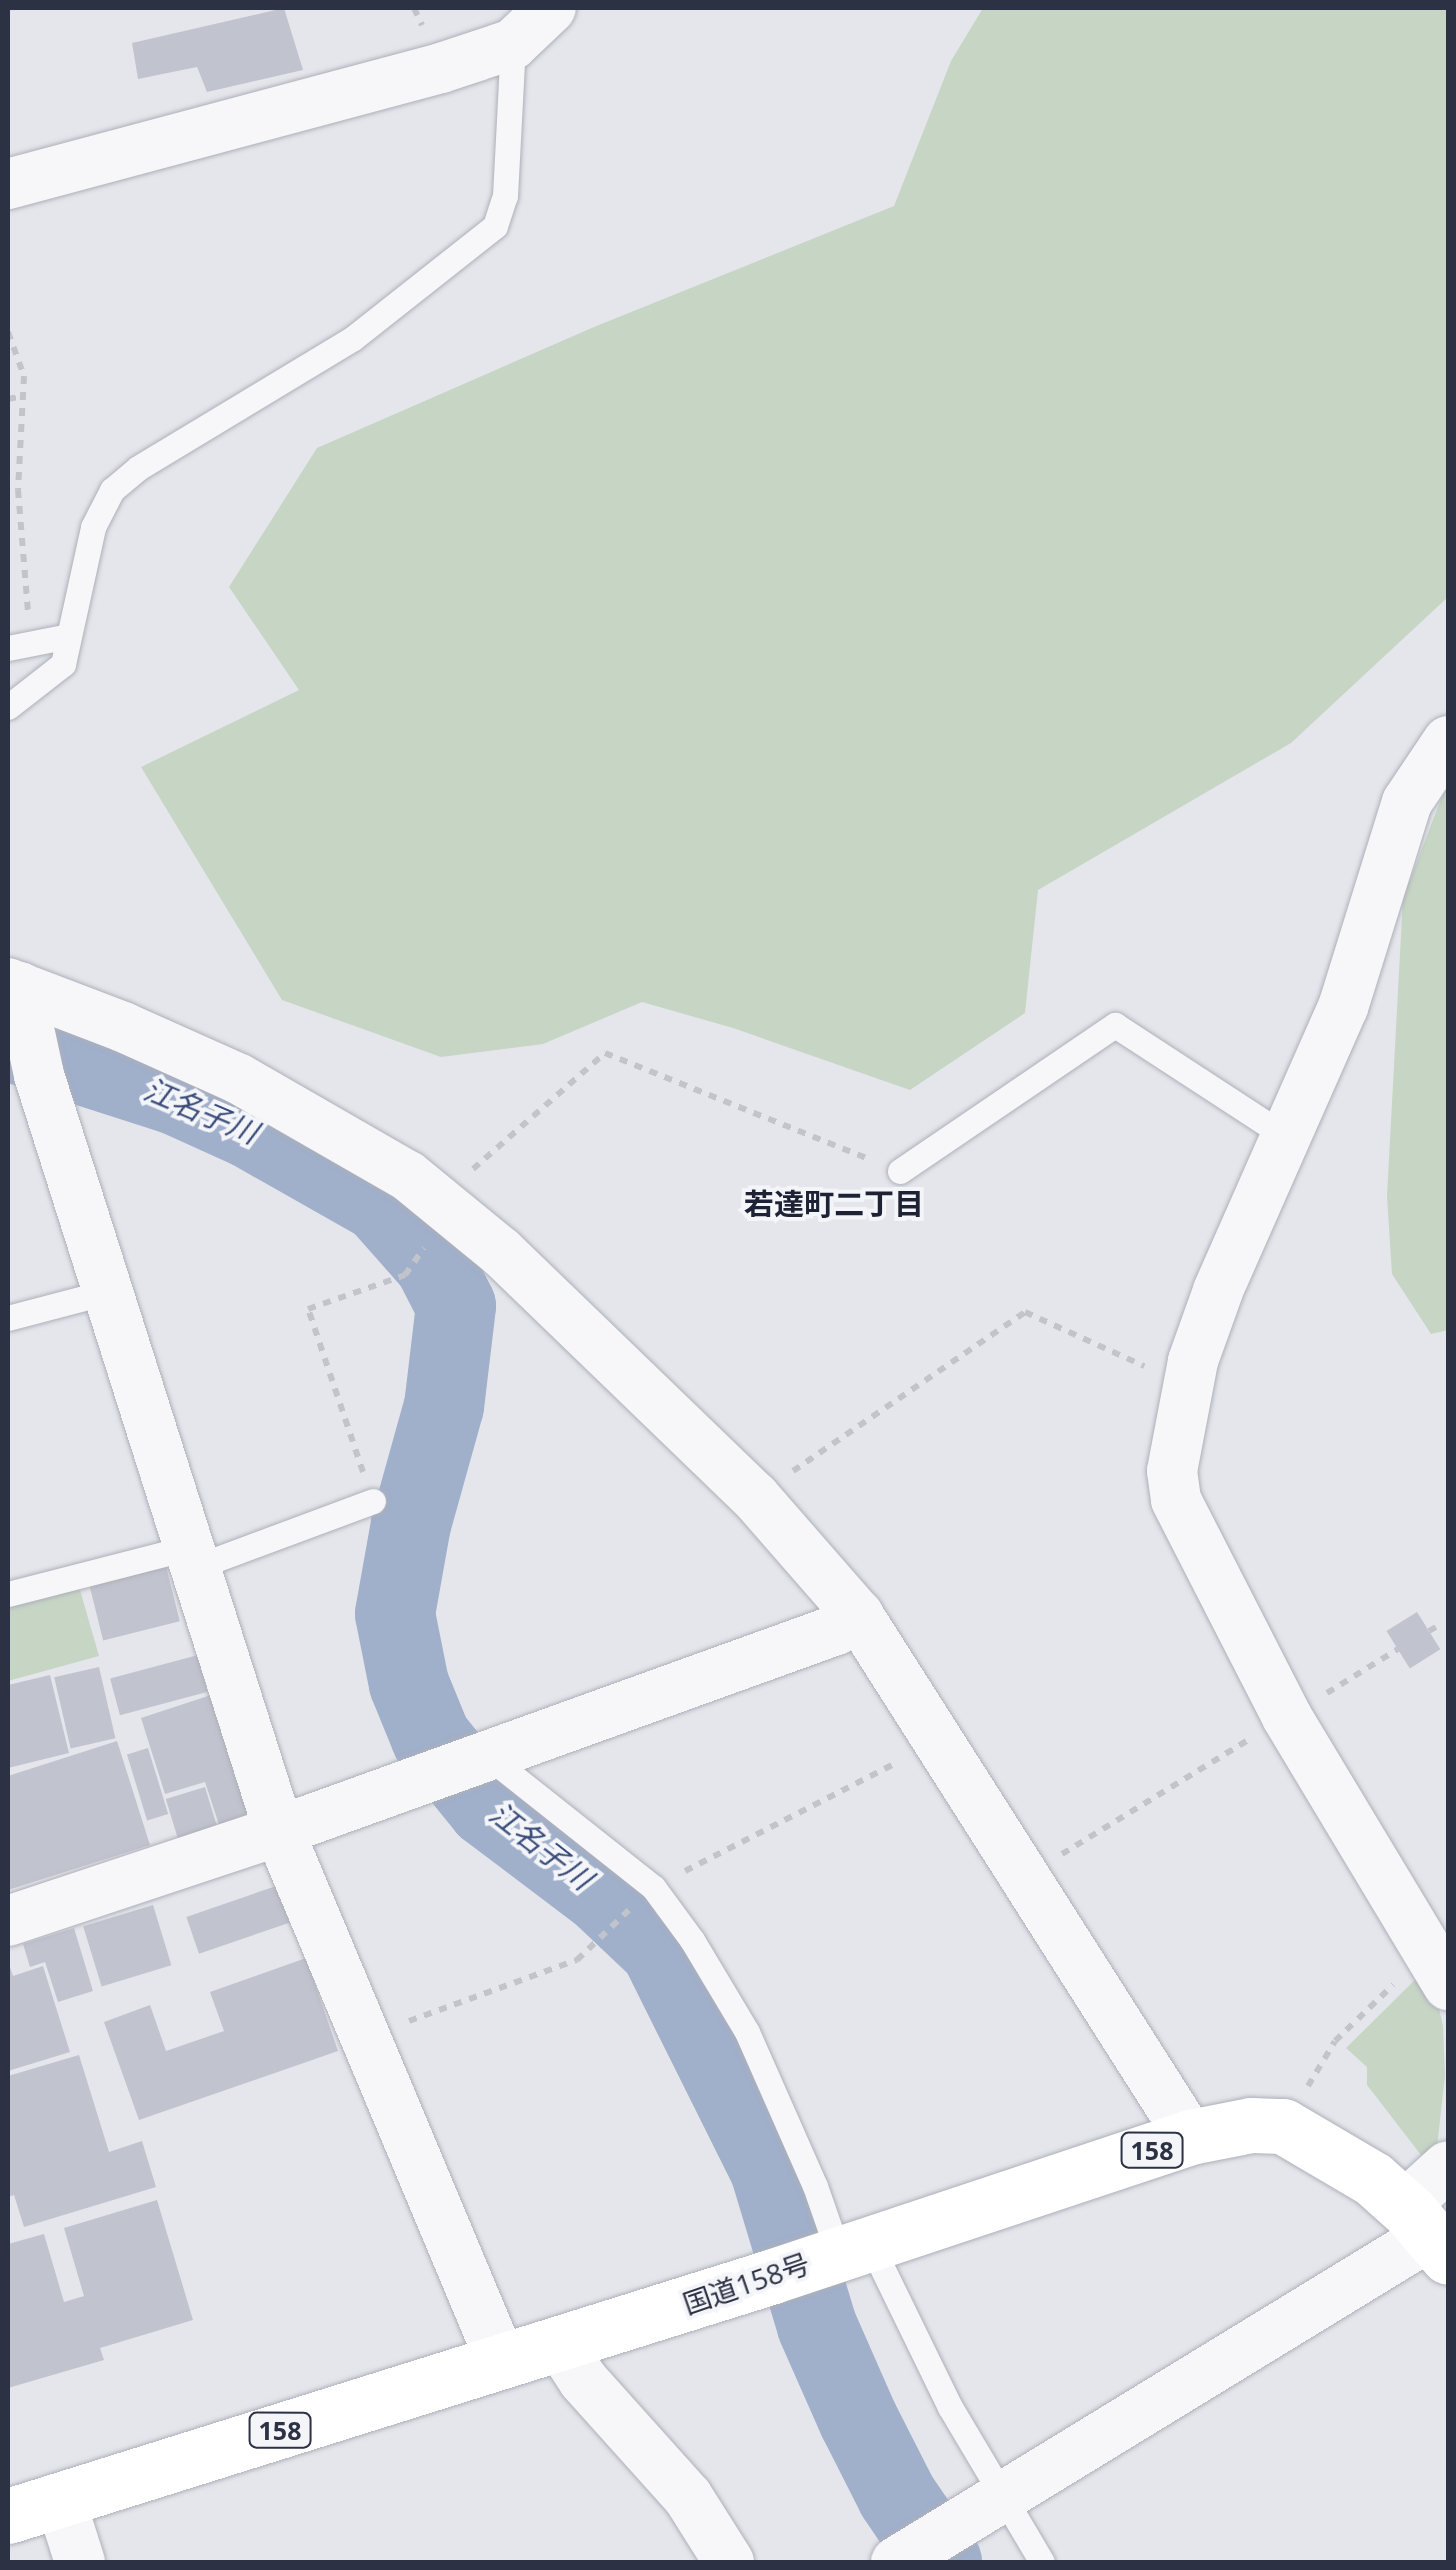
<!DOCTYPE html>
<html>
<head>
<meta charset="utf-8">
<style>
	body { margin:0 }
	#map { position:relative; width:1456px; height:2570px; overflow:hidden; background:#e4e6eb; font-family:"Open Sans","Noto Sans JP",sans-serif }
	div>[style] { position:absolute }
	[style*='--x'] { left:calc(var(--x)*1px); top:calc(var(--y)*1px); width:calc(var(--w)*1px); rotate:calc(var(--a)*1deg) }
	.green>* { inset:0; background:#c7d5c5 }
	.river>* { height:80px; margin:-40px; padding:0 40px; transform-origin:40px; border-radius:40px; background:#a0afca }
	.building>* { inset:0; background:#c1c4ce; transform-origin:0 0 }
	.path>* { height:6px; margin-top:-3px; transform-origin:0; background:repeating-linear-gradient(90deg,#c2c4cb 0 8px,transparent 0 16px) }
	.roads { filter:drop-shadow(0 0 2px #adb0b9) drop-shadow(0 0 2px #adb0b9) }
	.service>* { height:25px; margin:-12.5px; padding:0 12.5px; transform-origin:12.5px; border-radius:12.5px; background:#f7f7fa }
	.minor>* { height:50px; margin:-25px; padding:0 25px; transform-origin:25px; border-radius:25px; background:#f7f7fa }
	.trunk>* { height:55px; margin:-27.5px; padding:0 27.5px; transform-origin:27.5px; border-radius:27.5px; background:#fff }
	span { translate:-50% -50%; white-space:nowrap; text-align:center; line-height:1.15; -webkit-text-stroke:8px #f4f5f9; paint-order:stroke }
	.shield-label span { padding:2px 8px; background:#f4f5f9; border:2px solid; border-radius:8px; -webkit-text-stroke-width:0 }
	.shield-label { font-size:25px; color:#2c3144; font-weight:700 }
	.street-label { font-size:28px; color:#2c3144 }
	.water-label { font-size:30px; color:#374a77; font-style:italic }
	.neighbourhood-label { font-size:30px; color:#1e2235; font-weight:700 }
	.frame { position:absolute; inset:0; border:10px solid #2c3144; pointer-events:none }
</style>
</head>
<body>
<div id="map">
	<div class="green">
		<i style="clip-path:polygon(983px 8px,1448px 8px,1448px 597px,1291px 743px,1038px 890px,1025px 1013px,910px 1090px,733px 1028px,642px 1002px,543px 1044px,441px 1057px,282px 1000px,141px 767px,299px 690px,229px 587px,317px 448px,594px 327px,894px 206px,951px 61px)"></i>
		<i style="clip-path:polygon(1448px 781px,1448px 1330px,1431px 1334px,1392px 1274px,1387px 1196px,1403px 898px)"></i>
		<i style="clip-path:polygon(78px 1583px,99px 1656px,8px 1681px,8px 1600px)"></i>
		<i style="clip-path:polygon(1422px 1973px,1437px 2000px,1443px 2026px,1445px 2076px,1437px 2147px,1421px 2155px,1367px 2085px,1367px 2067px,1346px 2048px)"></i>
	</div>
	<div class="river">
		<i style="--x:8;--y:1041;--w:176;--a:17.8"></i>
		<i style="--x:176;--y:1095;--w:80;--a:24.3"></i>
		<i style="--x:249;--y:1128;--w:150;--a:29.5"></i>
		<i style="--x:380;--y:1202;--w:81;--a:48.5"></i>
		<i style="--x:434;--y:1263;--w:48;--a:62.9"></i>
		<i style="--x:456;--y:1306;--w:101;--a:96.8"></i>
		<i style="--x:444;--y:1406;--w:123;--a:105.6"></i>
		<i style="--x:411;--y:1524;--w:91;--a:100.1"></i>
		<i style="--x:395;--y:1614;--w:71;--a:78.7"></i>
		<i style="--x:409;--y:1684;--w:58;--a:67.8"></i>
		<i style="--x:431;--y:1738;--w:89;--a:50.9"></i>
		<i style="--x:487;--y:1807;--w:144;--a:37.1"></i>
		<i style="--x:602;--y:1894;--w:80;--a:43.5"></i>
		<i style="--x:660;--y:1949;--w:247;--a:63.5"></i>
		<i style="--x:770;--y:2170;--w:163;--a:73.2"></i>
		<i style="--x:817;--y:2326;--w:102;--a:66.2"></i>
		<i style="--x:858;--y:2419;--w:86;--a:63.1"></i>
		<i style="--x:897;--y:2496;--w:80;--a:55.7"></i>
	</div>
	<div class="building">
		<i style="clip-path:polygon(284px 8px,303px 70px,207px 92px,197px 67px,138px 79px,132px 43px)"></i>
		<i style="left:166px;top:1566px;width:57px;height:79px;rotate:76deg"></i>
		<i style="left:1417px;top:1612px;width:44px;height:36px;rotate:58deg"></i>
		<i style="left:198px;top:1655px;width:38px;height:91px;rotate:75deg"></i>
		<i style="left:99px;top:1667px;width:73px;height:46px;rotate:77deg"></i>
		<i style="clip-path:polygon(50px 1675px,69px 1753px,8px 1768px,8px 1685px)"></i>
		<i style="clip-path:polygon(211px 1695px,252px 1824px,222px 1834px,205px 1782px,165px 1794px,141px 1718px)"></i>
		<i style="clip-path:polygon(117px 1741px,150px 1845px,8px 1890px,8px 1776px)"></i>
		<i style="left:148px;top:1748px;width:69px;height:22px;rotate:73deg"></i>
		<i style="left:205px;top:1787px;width:47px;height:41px;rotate:73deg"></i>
		<i style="left:279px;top:1885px;width:39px;height:98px;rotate:71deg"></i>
		<i style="left:153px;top:1905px;width:63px;height:73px;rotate:73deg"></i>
		<i style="clip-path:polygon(74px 1928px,93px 1991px,58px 2002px,45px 1962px,30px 1967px,23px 1944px)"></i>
		<i style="clip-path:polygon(306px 1958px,338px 2051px,139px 2120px,104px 2022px,150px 2005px,166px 2051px,224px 2031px,210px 1992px)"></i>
		<i style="clip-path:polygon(8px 1961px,13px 1976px,43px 1966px,70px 2052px,8px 2071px)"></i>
		<i style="clip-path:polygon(79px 2055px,109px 2152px,142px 2141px,156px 2187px,24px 2227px,14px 2195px,8px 2197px,8px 2076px)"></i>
		<i style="clip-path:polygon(157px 2200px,193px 2320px,100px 2348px,104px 2360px,8px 2388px,8px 2244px,44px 2234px,64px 2302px,84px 2296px,64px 2228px)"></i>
	</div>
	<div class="path">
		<i style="--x:414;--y:8;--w:19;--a:65"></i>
		<i style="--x:8;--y:332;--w:47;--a:70"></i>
		<i style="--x:24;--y:376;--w:114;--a:93"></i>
		<i style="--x:18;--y:490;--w:122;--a:85.3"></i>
		<i style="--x:8;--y:399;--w:15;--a:-11"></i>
		<i style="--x:473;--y:1169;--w:176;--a:-41.3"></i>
		<i style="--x:605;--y:1053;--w:287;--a:21.9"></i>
		<i style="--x:793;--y:1471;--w:281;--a:-34.4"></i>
		<i style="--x:1025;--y:1312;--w:131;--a:24.4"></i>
		<i style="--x:363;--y:1472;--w:172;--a:-108.6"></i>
		<i style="--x:308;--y:1309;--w:103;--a:-19.3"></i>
		<i style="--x:405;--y:1275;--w:33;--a:-55"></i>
		<i style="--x:1429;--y:1631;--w:8;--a:-30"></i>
		<i style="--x:1327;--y:1693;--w:84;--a:-31.8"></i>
		<i style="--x:1062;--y:1854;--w:218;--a:-31.5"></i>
		<i style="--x:685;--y:1871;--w:237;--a:-27.1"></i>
		<i style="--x:409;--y:2021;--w:179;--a:-20"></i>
		<i style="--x:577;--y:1960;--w:74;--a:-43.9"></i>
		<i style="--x:1308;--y:2086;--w:52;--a:-59"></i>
		<i style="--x:1335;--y:2041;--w:81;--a:-44"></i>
	</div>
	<div class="roads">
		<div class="service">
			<i style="--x:8;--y:648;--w:62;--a:-11.1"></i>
			<i style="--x:8;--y:707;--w:70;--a:-38"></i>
			<i style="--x:63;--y:664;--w:140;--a:-77.6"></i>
			<i style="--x:93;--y:527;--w:42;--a:-62.8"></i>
			<i style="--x:112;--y:490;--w:34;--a:-40"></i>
			<i style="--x:138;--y:468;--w:250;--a:-31.1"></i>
			<i style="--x:352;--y:339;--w:182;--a:-38.3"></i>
			<i style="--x:495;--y:226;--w:32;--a:-72"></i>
			<i style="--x:505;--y:196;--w:152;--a:-87"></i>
			<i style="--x:900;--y:1171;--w:260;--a:-34.2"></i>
			<i style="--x:1115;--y:1025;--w:203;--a:33.1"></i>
			<i style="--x:8;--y:1318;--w:102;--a:-14.7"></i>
			<i style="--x:193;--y:1568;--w:192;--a:-20.4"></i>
			<i style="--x:8;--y:1594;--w:185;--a:-14.4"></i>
			<i style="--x:485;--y:1754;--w:214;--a:38.4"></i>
			<i style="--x:653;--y:1887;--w:66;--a:53.7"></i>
			<i style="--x:692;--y:1940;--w:107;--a:59.1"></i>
			<i style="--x:747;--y:2032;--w:168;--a:66.2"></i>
			<i style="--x:815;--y:2186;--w:70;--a:70.8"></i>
			<i style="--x:869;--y:2241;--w:185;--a:64"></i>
			<i style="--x:950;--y:2407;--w:180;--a:59.3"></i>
		</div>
		<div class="minor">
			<i style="--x:8;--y:184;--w:448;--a:-15"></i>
			<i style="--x:441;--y:68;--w:76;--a:-18.4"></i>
			<i style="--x:513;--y:44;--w:52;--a:-43.5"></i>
			<i style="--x:1448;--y:741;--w:73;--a:123.9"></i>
			<i style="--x:1407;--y:802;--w:215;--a:107.3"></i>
			<i style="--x:1343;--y:1007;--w:310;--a:113.8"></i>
			<i style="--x:1218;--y:1291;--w:74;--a:109.7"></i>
			<i style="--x:1193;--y:1361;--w:112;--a:100.8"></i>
			<i style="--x:1172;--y:1471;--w:29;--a:82"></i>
			<i style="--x:1176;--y:1500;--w:244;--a:62.9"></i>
			<i style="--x:1287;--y:1717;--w:313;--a:59"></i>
			<i style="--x:8;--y:983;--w:123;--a:20.9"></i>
			<i style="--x:123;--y:1027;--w:127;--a:24.1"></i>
			<i style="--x:239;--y:1079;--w:195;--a:29.9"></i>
			<i style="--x:408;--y:1176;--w:120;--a:39.3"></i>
			<i style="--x:501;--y:1252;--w:353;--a:44"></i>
			<i style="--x:755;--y:1497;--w:157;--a:48.9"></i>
			<i style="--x:858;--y:1615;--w:619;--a:57.54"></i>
			<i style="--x:20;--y:987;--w:90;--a:77.8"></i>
			<i style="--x:39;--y:1075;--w:793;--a:72.39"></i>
			<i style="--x:279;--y:1831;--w:575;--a:67.27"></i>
			<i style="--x:8;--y:1921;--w:286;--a:-18.4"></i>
			<i style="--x:279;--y:1831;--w:592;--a:-19.84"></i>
			<i style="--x:836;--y:1630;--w:27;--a:-34"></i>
			<i style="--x:1404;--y:2206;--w:59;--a:-42.3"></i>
			<i style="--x:559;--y:2343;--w:44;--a:57"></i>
			<i style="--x:583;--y:2380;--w:157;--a:48.1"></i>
			<i style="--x:688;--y:2497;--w:77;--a:57.8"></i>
			<i style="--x:60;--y:2499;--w:66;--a:72.4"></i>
			<i style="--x:896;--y:2562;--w:627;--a:-31.43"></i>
		</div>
		<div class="trunk">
			<i style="--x:8;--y:2516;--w:799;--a:-17.41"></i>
			<i style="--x:770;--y:2277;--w:443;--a:-18.4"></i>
			<i style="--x:1190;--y:2137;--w:62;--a:-11.1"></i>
			<i style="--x:1251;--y:2125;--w:32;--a:2"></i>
			<i style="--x:1283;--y:2126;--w:104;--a:30.5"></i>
			<i style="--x:1373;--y:2179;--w:51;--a:41.8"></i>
			<i style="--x:1411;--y:2213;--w:57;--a:49.9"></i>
		</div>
	</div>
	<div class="shield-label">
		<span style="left:1152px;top:2150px">158</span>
		<span style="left:280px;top:2430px">158</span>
	</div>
	<div class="street-label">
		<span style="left:746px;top:2283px;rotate:-19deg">国道158号</span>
	</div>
	<div class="water-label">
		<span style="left:201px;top:1111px;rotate:23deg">江名子川</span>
		<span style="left:541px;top:1846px;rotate:38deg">江名子川</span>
	</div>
	<div class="neighbourhood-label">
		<span style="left:834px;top:1204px">若達町二丁目</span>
	</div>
	<div class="frame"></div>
</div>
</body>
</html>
